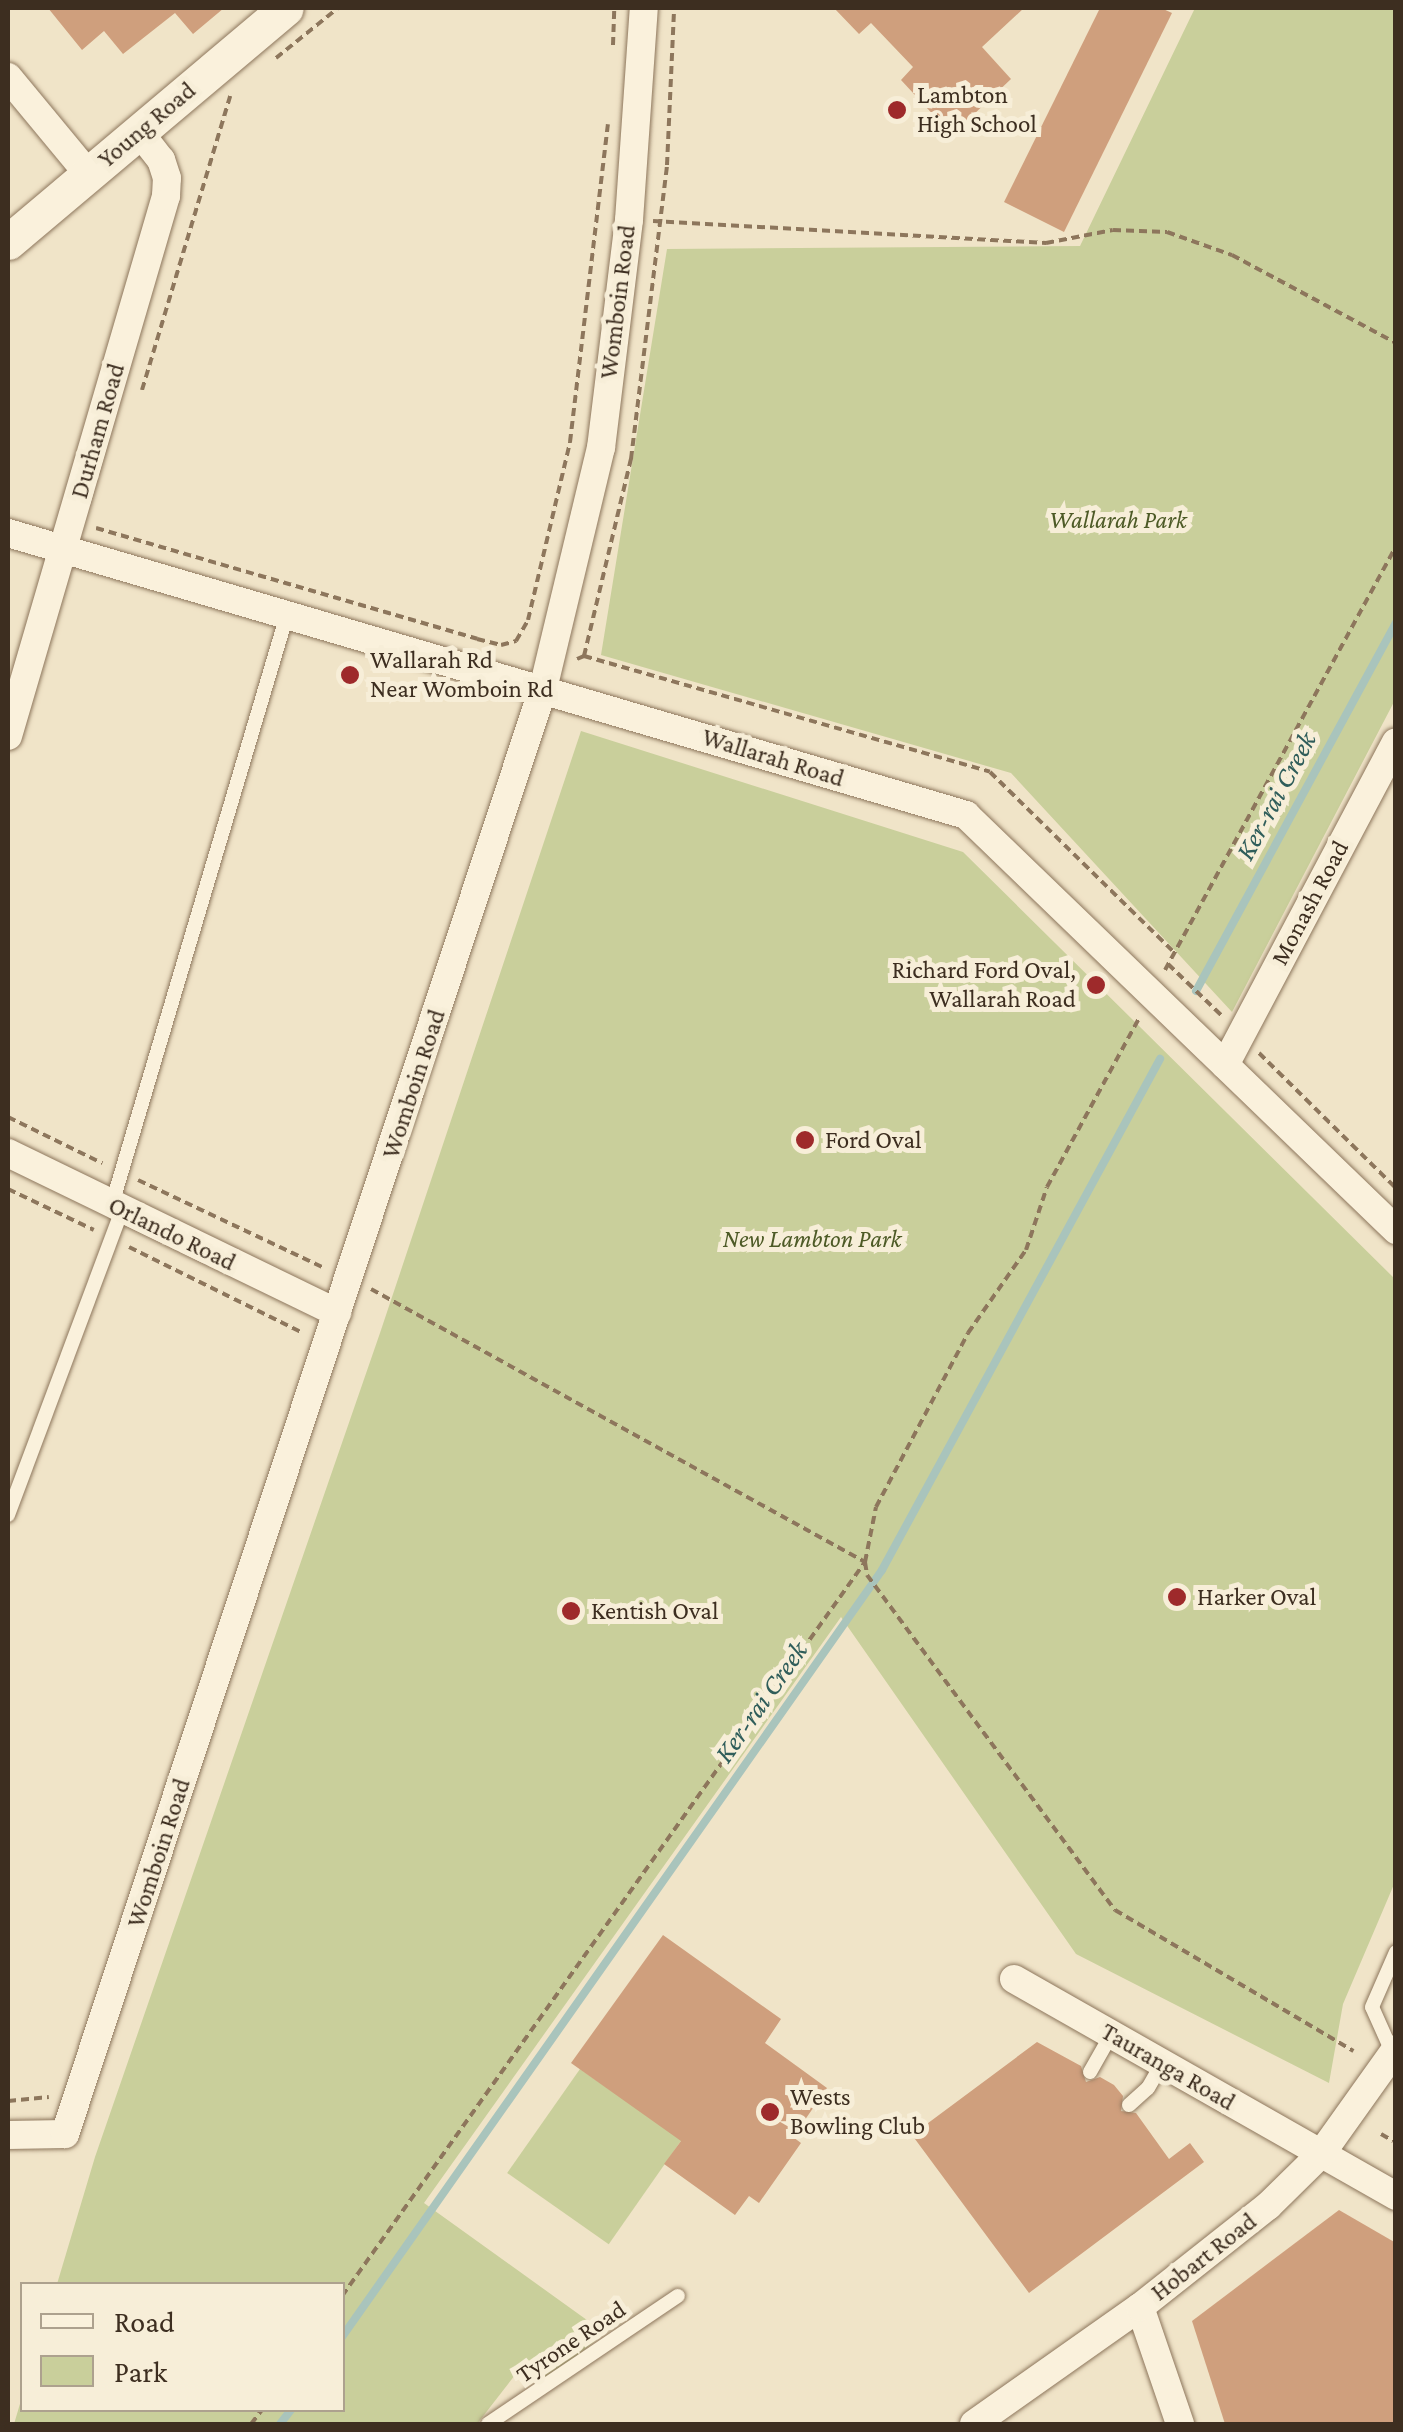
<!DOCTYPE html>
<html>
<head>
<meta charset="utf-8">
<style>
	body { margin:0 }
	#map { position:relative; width:1403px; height:2432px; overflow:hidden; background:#f0e4c8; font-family:"Crimson Pro",serif }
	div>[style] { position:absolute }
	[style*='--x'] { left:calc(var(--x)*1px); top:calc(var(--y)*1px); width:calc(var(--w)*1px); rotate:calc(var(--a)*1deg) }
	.green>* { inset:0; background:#c9cf9b; transform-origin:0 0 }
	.stream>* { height:8px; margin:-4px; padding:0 4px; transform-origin:4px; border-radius:4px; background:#a9c4bc }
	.building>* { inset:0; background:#cf9f7d }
	.path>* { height:4px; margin-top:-2px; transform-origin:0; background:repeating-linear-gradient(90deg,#8d765c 0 8px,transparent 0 13px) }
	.roads { filter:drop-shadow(0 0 2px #8d765c) drop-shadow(0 0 2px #8d765c) }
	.service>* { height:14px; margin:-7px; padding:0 7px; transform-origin:7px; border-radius:7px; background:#faf1dc }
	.minor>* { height:28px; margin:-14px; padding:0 14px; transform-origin:14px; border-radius:14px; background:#faf1dc }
	.tertiary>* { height:35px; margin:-17.5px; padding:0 17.5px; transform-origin:17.5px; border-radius:17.5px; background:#faf1dc }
	.dots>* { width:28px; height:28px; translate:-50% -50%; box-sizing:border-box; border:5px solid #f7eed8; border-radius:50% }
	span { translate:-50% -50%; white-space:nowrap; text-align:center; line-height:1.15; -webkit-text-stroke:10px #f7eed8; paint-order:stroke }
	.poi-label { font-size:25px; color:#3d2e20 }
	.left { translate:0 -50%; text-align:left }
	.right { translate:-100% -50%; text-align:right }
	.street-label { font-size:25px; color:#3d2e20 }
	.park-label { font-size:25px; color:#4d5a26; font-style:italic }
	.water-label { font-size:28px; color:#2f5d5a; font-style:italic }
	.frame { position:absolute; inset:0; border:10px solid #3d2e20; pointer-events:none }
	.legend { position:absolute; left:20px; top:2282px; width:325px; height:130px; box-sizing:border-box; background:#f7eed8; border:2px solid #ada18e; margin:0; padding:12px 18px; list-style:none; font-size:30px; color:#3d2e20 }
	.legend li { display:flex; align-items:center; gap:20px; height:50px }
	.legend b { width:50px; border:2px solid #ada18e }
</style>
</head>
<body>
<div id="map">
	<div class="green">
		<i style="clip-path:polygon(1195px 8px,1396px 8px,1395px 700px,1232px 1012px,1011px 773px,601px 655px,667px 249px,1080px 246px)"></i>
		<i style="clip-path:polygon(581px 731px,963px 852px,1395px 1279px,1395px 1882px,1343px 2004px,1329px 2083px,1076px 1954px,841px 1617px,424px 2203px,605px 2333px,547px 2380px,522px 2366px,477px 2424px,14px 2424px,22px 2397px,22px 2410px,342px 2410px,342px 2284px,57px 2284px,95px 2157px,380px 1333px)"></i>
		<i style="left:580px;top:2069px;width:124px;height:127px;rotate:35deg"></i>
	</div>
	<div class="stream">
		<i style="--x:1196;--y:991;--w:420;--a:-61.5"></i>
		<i style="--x:342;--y:2337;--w:938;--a:-54.85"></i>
		<i style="--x:882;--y:1570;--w:582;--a:-61.45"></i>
		<i style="--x:280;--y:2424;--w:18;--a:-52"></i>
	</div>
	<div class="building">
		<i style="clip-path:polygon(48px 8px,224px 8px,193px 34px,175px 13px,123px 54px,104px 31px,82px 50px)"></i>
		<i style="clip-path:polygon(834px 8px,1024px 8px,982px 47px,1011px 79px,952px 135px,901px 80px,913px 67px,871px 23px,859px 34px)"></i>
		<i style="clip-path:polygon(1100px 8px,1161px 8px,1172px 13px,1064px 232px,1004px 202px)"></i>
		<i style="clip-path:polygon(663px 1935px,781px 2019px,765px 2043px,827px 2088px,793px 2137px,801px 2143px,759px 2203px,749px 2196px,735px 2215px,664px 2164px,681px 2141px,571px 2063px)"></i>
		<i style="clip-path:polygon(1037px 2042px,1081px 2066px,1086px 2082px,1100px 2077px,1114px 2085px,1123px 2096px,1121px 2111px,1136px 2113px,1169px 2159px,1190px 2143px,1204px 2162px,1029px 2293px,912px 2135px)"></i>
		<i style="clip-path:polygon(1339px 2210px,1396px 2243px,1396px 2424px,1225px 2424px,1192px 2321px)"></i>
	</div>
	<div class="path">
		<i style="--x:613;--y:45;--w:37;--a:-88"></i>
		<i style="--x:276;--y:58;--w:80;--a:-38.9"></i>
		<i style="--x:653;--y:221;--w:394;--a:3.2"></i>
		<i style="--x:1046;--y:243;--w:68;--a:-11"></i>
		<i style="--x:1113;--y:230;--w:54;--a:2.1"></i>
		<i style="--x:1167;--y:232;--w:69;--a:19.5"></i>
		<i style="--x:1232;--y:255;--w:186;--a:28.2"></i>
		<i style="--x:142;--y:390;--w:307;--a:-73.3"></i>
		<i style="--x:96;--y:528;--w:397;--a:16.2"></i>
		<i style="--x:477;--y:639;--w:25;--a:14"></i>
		<i style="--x:501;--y:645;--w:16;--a:-15"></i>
		<i style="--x:516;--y:641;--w:24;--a:-60"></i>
		<i style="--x:528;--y:620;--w:183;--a:-76.7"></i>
		<i style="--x:570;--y:442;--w:320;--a:-83.2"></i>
		<i style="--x:584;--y:656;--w:203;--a:-76.6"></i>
		<i style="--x:631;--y:459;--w:296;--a:-83"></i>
		<i style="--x:667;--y:165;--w:157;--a:-87.4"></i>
		<i style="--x:577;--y:659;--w:8;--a:-23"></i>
		<i style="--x:584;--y:656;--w:422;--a:15.9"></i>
		<i style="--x:990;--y:772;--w:257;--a:44.4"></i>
		<i style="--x:1168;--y:964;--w:74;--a:43.9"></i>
		<i style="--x:1165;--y:970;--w:482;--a:-61.4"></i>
		<i style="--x:1259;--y:1053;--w:192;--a:44.6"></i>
		<i style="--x:8;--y:1117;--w:105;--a:26.1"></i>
		<i style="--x:138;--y:1180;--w:206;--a:25.3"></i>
		<i style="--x:8;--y:1189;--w:95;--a:25.5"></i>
		<i style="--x:129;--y:1247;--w:194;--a:26.3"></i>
		<i style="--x:371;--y:1289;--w:564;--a:28.93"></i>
		<i style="--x:865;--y:1562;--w:13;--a:81"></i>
		<i style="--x:867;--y:1575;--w:417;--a:53.5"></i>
		<i style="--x:1115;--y:1910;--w:277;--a:30.6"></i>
		<i style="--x:8;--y:2101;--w:41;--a:-5.6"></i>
		<i style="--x:1381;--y:2134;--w:14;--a:30"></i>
		<i style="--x:342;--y:2296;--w:901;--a:-54.53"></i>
		<i style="--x:865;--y:1562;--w:56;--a:-78.7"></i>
		<i style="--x:876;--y:1507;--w:197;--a:-62.1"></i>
		<i style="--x:968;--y:1333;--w:101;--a:-55.1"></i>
		<i style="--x:1026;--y:1250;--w:66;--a:-71.6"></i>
		<i style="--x:1047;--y:1187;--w:192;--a:-61.4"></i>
		<i style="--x:251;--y:2424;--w:18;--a:-52"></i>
	</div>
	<div class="roads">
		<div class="service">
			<i style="--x:112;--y:1204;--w:611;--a:-73.46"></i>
			<i style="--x:8;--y:1515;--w:326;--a:-69.5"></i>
			<i style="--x:1393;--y:2054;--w:51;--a:-114.1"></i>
			<i style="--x:1372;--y:2007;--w:60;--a:-66.4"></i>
			<i style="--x:1090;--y:2072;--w:43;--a:-60.4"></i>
			<i style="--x:1129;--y:2105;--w:25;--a:-42"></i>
			<i style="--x:1148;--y:2088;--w:28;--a:-60"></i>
			<i style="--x:488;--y:2424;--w:229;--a:-34"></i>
		</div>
		<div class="minor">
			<i style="--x:8;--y:77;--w:127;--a:50.4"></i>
			<i style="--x:8;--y:533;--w:999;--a:16.4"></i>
			<i style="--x:966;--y:815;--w:598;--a:43.98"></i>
			<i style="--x:8;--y:736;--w:563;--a:-73.69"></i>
			<i style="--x:166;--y:196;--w:18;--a:-87"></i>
			<i style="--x:167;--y:178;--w:19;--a:-108"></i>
			<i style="--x:161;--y:160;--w:36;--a:-128"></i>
			<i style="--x:1225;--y:1065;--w:365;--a:-62.1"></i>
			<i style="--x:8;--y:1153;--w:366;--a:25.9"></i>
			<i style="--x:1014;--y:1979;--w:439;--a:29.6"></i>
			<i style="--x:8;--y:2135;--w:57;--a:-1"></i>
			<i style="--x:65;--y:2134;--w:1522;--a:-71.7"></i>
			<i style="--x:543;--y:689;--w:248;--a:-76.5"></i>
			<i style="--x:601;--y:448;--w:230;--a:-83"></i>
			<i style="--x:629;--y:220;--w:213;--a:-86"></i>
			<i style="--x:1140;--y:2307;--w:124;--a:71.1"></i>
			<i style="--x:974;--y:2424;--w:203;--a:-35.2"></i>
			<i style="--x:1140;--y:2307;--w:163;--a:-38.3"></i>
			<i style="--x:1268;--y:2206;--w:74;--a:-44.5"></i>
			<i style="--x:1321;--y:2154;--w:129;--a:-54.5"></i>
		</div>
		<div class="tertiary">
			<i style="--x:8;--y:242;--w:363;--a:-40.1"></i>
		</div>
	</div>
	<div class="dots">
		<i style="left:897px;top:110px;background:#9e2a2b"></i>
		<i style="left:350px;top:675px;background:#9e2a2b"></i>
		<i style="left:1096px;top:985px;background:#9e2a2b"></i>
		<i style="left:805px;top:1140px;background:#9e2a2b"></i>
		<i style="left:1177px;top:1597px;background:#9e2a2b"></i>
		<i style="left:571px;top:1611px;background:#9e2a2b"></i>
		<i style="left:770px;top:2112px;background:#9e2a2b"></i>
	</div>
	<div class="poi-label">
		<span class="left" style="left:917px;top:110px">Lambton<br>High School</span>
		<span class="left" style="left:370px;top:675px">Wallarah Rd<br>Near Womboin Rd</span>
		<span class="right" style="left:1076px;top:985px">Richard Ford Oval,<br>Wallarah Road</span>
		<span class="left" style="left:825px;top:1140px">Ford Oval</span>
		<span class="left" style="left:1197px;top:1597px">Harker Oval</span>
		<span class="left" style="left:591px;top:1611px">Kentish Oval</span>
		<span class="left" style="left:790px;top:2112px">Wests<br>Bowling Club</span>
	</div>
	<div class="street-label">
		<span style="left:147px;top:125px;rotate:-40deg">Young Road</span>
		<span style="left:618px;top:302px;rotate:-83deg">Womboin Road</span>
		<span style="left:98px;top:431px;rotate:-74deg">Durham Road</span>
		<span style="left:773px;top:758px;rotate:17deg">Wallarah Road</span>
		<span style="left:1310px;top:903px;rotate:-62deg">Monash Road</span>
		<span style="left:414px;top:1084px;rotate:-72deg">Womboin Road</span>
		<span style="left:172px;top:1234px;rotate:26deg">Orlando Road</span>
		<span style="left:159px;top:1853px;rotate:-72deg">Womboin Road</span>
		<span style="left:1168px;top:2067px;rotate:30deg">Tauranga Road</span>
		<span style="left:1204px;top:2257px;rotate:-38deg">Hobart Road</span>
		<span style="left:571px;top:2342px;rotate:-34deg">Tyrone Road</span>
	</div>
	<div class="park-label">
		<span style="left:1118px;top:520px">Wallarah Park</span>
		<span style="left:812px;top:1239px">New Lambton Park</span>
	</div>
	<div class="water-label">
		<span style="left:1276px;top:796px;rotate:-62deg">Ker-rai Creek</span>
		<span style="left:761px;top:1702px;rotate:-55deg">Ker-rai Creek</span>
	</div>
	<div class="frame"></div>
	<ul class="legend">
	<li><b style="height:12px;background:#faf1dc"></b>Road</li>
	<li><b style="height:28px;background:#c9cf9b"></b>Park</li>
	</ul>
</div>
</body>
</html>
